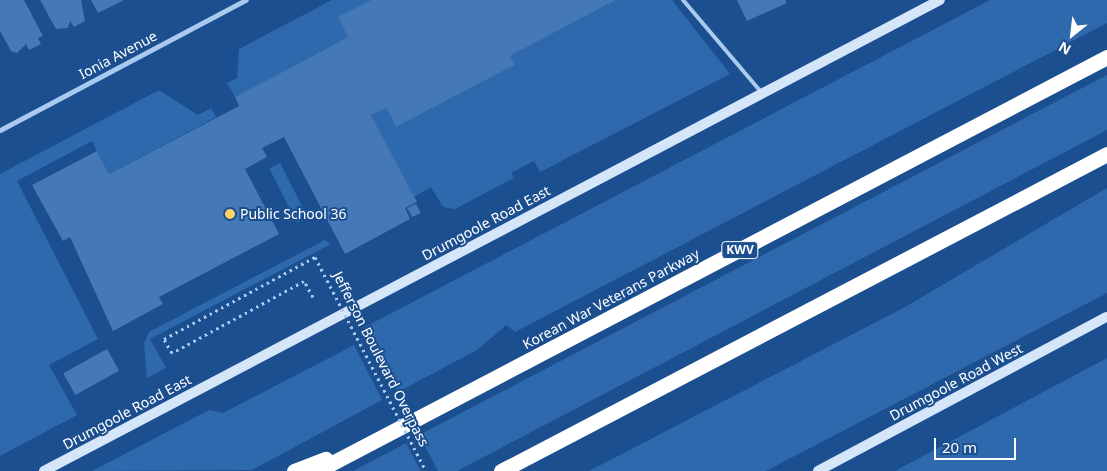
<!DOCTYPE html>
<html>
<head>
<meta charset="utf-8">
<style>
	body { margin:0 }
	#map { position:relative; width:1107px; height:471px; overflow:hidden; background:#1b4f8f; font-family:"Noto Sans",sans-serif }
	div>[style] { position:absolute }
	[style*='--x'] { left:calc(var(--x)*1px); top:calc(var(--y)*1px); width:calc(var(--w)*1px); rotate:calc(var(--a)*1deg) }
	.green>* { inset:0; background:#2e69ad; transform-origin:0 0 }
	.building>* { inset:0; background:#4478b7; transform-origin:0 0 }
	.path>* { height:3px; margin-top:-1.5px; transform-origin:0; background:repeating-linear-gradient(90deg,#a9c9ee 0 2.5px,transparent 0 6.5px) }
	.service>* { height:4px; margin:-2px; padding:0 2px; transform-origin:2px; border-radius:2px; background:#a9c9ee }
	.minor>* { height:5px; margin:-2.5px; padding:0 2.5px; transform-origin:2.5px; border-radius:2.5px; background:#a9c9ee }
	.secondary>* { height:10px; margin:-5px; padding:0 5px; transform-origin:5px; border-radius:5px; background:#d6e6fa }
	.motorway>* { height:15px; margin:-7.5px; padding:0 7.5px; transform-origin:7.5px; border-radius:7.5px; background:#fff }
	.path-bridge>* { height:3px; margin-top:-1.5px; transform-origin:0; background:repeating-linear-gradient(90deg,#a9c9ee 0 2.5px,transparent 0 6.5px) }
	.dots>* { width:14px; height:14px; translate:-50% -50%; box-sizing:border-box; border:2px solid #1b4f8f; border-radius:50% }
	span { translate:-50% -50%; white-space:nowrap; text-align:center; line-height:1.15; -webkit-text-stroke:4px #1b4f8f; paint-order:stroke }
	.shield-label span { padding:1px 4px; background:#1b4f8f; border:1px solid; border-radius:4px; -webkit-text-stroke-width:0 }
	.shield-label { font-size:12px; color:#fff; font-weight:700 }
	.street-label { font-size:14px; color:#fff }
	.poi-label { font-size:14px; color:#fff }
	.left { translate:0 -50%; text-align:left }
	.north { position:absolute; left:1047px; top:10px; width:50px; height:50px; -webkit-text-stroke:4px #1b4f8f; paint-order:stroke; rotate:209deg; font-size:14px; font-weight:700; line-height:20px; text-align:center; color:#fff }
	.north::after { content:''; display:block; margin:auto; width:18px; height:22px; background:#fff; clip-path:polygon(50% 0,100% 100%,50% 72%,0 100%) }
	.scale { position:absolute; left:934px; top:438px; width:82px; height:22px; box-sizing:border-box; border:2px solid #fff; border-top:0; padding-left:6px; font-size:15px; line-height:18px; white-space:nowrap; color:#fff; -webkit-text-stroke:4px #1b4f8f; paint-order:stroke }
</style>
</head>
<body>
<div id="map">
	<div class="green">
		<i style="clip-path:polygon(332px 0,371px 0,348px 37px,235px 97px,227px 83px,237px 78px,239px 49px)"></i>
		<i style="clip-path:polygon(616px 0,672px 0,730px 74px,540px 172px,534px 161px,511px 173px,514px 178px,455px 209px,443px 207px,431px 187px,414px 197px,371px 115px,386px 108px,396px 127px,515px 65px,510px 56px)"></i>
		<i style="clip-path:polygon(990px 0,1107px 0,1107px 23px,515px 332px,506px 325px,477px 350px,398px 392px,363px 328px)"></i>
		<i style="clip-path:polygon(1107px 75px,1107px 130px,457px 471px,438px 471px,419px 435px)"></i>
		<i style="clip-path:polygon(159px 90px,198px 115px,211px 108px,216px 117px,109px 174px,92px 141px,17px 181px,98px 339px,49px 365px,77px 415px,0 456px,0 174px)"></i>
		<i style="left:280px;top:163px;width:61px;height:12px;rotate:63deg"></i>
		<i style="clip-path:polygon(1107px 188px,1107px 293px,766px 471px,589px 471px,905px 307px)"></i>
		<i style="clip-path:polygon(325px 240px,331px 244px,150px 339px,166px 368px,147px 378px,144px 343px,149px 332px)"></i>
		<i style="clip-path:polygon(354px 345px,382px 400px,252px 470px,92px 471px,209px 410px,223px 413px)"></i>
		<i style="clip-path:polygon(1107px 358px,1107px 471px,895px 471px)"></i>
		<i style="clip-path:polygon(406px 443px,421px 471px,353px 471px)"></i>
	</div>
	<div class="building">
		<i style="clip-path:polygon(0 0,24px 0,43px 36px,38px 38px,41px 44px,29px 50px,26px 44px,17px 53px,11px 51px,0 31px)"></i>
		<i style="clip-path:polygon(40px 0,81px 0,85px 21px,74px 27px,70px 21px,68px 28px,56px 29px)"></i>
		<i style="clip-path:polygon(91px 0,124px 0,98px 13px)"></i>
		<i style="clip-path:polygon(371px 0,616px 0,510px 56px,515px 65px,396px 127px,386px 108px,371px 115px,417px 202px,405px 208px,410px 219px,345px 254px,284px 137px,262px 148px,267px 157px,245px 169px,279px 234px,159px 297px,163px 304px,113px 331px,70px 237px,63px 241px,32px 185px,97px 151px,109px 174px,239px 106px,235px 97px,348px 37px,338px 17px)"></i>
		<i style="clip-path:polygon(737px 0,785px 0,787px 3px,747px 21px)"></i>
		<i style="clip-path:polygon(416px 204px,421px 213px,412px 217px,407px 208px)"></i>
		<i style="left:107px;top:349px;width:25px;height:50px;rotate:61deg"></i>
	</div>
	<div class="path">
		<i style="--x:313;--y:297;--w:18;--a:-119"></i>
		<i style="--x:304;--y:281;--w:150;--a:151.4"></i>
		<i style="--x:172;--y:353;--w:16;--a:-120"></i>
		<i style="--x:164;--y:339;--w:172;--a:-28.5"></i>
	</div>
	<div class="service">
		<i style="--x:683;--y:0;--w:121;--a:49.7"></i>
	</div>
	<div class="minor">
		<i style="--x:0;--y:130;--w:278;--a:-27.9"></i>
	</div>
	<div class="secondary">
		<i style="--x:44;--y:471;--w:1012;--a:-27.73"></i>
		<i style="--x:818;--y:471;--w:327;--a:-28.1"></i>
	</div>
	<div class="motorway">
		<i style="--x:294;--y:471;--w:34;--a:-21"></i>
		<i style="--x:317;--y:471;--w:892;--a:-27.66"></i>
		<i style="--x:501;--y:471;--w:684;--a:-27.61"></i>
	</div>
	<div class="path-bridge">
		<i style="--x:315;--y:257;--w:241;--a:62.6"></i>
	</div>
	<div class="dots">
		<i style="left:230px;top:214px;background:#ffd166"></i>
	</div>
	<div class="shield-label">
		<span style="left:740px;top:250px">KWV</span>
	</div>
	<div class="street-label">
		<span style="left:118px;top:55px;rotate:-28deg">Ionia Avenue</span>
		<span style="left:486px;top:223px;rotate:-28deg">Drumgoole Road East</span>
		<span style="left:611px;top:299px;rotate:-28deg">Korean War Veterans Parkway</span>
		<span style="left:381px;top:359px;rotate:63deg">Jefferson Boulevard Overpass</span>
		<span style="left:956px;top:382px;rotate:-28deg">Drumgoole Road West</span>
		<span style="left:127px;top:412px;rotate:-28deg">Drumgoole Road East</span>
	</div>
	<div class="poi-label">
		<span class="left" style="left:240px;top:214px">Public School 36</span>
	</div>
	<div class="north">N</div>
	<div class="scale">20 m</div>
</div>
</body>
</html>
